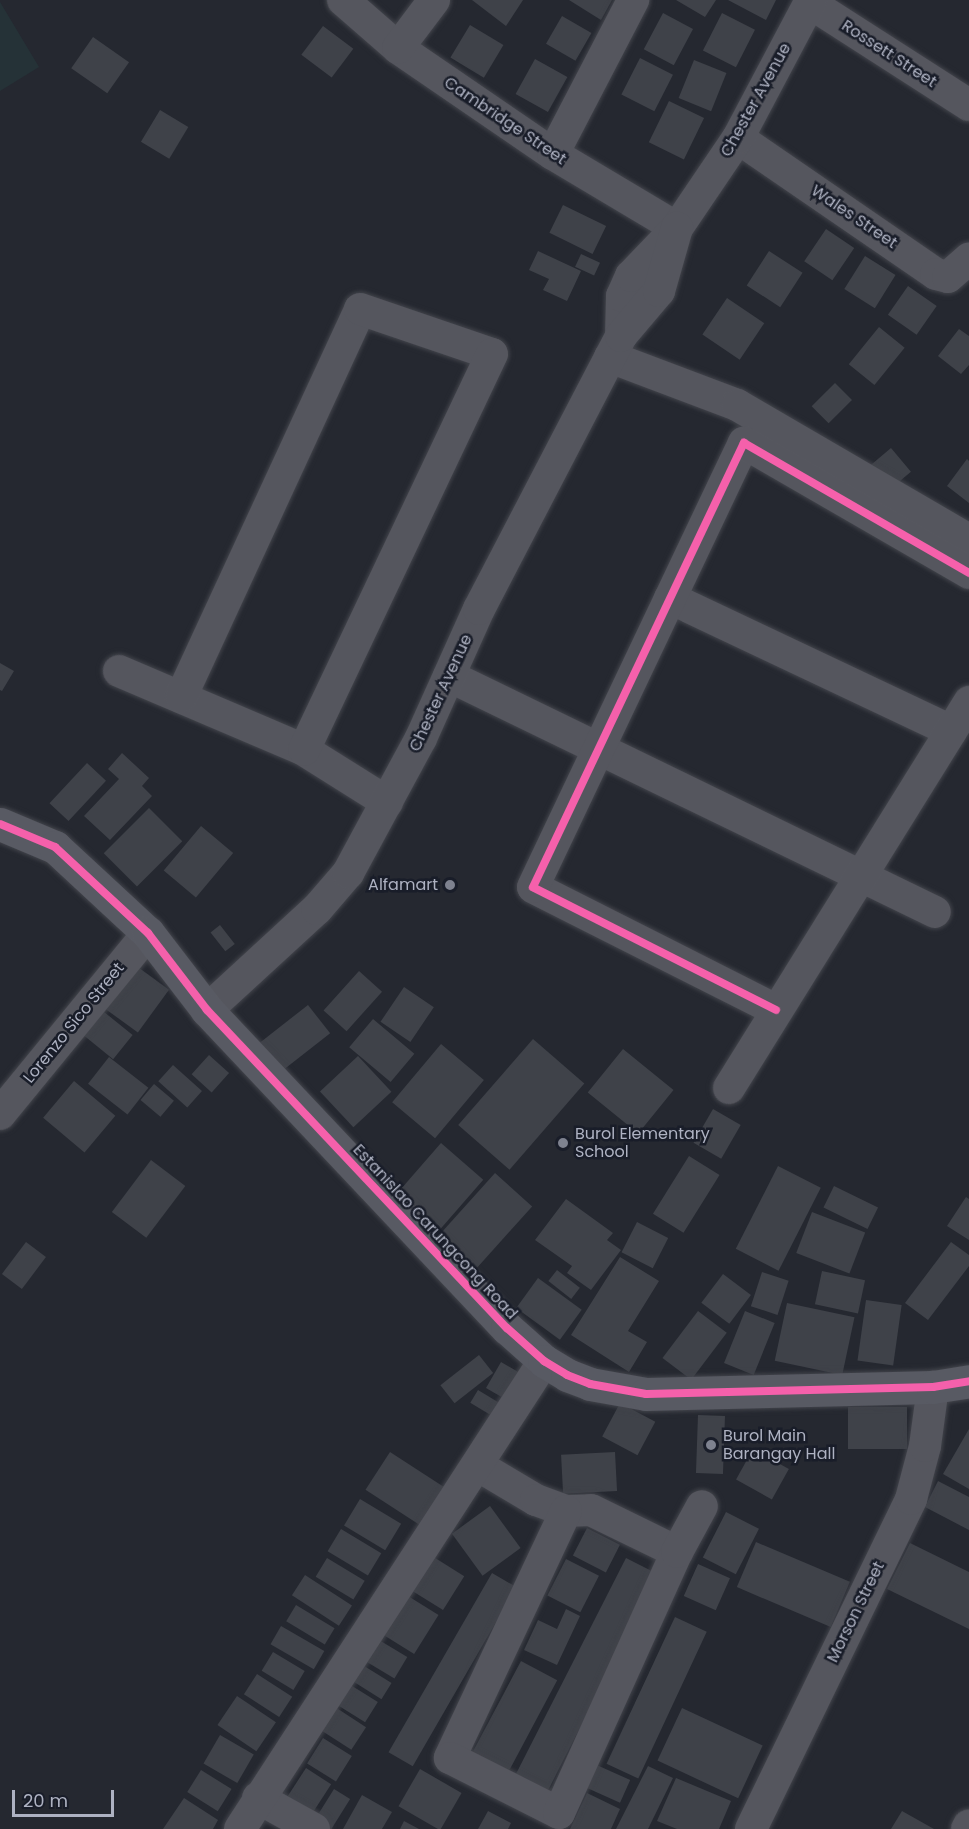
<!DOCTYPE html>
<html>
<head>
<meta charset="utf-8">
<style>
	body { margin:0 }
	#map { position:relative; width:969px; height:1829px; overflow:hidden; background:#252830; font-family:Poppins,sans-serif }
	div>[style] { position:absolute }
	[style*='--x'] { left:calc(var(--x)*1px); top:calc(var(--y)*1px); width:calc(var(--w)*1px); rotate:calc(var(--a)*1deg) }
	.green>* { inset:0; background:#253237 }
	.building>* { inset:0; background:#3f4249; transform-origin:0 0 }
	.roads { filter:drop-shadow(0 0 2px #42444b) drop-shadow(0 0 2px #42444b) }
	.street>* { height:32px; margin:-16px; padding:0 16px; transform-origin:16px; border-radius:16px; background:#55565e }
	.secondary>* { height:33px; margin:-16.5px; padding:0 16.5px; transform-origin:16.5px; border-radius:16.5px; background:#585a63 }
	.cycleway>* { height:8px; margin:-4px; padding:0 4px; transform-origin:4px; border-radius:4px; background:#f560ab }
	.dots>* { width:16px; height:16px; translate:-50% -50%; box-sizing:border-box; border:3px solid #191d29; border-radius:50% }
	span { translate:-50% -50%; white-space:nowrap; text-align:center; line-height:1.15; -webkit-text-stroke:5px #191d29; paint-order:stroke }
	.street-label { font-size:16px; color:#aeb2c2 }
	.poi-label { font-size:16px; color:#aeb2c2 }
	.right { translate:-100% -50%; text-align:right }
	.left { translate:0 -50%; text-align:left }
	.scale { position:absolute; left:12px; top:1790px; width:102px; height:27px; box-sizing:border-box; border:3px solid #aeb2c2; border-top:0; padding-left:8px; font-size:18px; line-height:21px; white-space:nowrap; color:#aeb2c2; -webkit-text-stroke:4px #191d29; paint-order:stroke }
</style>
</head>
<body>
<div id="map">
	<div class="green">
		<i style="clip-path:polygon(0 2px,39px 67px,0 91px)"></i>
	</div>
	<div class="building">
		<i style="clip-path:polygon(472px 0,523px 0,506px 26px)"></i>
		<i style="clip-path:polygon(569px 0,612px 0,601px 20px)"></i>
		<i style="clip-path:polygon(676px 0,716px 0,705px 17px)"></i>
		<i style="clip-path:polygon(728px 0,776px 0,766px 20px)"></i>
		<i style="left:663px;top:13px;width:34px;height:41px;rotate:28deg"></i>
		<i style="left:722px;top:13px;width:37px;height:42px;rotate:27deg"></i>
		<i style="left:562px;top:16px;width:34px;height:32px;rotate:30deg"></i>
		<i style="left:470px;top:25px;width:39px;height:38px;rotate:31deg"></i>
		<i style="left:323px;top:26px;width:38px;height:36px;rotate:37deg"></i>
		<i style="left:93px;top:37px;width:44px;height:38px;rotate:35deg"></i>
		<i style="left:640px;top:58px;width:37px;height:41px;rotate:27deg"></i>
		<i style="left:535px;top:59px;width:37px;height:40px;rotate:29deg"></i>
		<i style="left:694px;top:60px;width:35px;height:41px;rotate:22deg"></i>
		<i style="left:669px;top:101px;width:39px;height:46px;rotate:26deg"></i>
		<i style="left:160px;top:110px;width:33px;height:37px;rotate:31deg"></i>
		<i style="left:563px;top:205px;width:48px;height:31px;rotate:26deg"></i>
		<i style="left:826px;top:229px;width:34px;height:39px;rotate:34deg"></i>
		<i style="clip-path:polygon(538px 251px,581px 271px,567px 301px,543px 290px,549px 279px,529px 270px)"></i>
		<i style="left:769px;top:251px;width:40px;height:41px;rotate:33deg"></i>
		<i style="left:581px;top:254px;width:21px;height:14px;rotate:25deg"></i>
		<i style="left:865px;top:256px;width:36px;height:39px;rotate:32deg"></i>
		<i style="left:908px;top:286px;width:35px;height:35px;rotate:35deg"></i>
		<i style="left:727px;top:298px;width:45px;height:44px;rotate:34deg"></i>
		<i style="left:879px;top:327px;width:33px;height:48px;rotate:39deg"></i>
		<i style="clip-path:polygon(959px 329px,969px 336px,969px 365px,961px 374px,938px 356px)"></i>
		<i style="left:835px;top:383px;width:24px;height:33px;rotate:45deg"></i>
		<i style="left:891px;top:448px;width:31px;height:31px;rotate:50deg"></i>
		<i style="clip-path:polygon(967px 459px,969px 461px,969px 503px,947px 486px)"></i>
		<i style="clip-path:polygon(0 663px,14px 671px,2px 691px,0 690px)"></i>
		<i style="clip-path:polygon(122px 753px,149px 778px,142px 786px,152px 796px,110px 840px,84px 816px,119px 779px,108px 769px)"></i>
		<i style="left:87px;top:763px;width:26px;height:55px;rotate:43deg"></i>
		<i style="left:149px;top:808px;width:47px;height:64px;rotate:45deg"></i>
		<i style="left:201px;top:826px;width:42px;height:58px;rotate:40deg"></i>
		<i style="left:220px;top:925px;width:24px;height:12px;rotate:52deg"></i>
		<i style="left:131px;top:962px;width:47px;height:53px;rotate:36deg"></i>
		<i style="left:359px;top:971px;width:31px;height:53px;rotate:42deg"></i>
		<i style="left:404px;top:987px;width:36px;height:42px;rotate:34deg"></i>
		<i style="left:93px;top:1003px;width:51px;height:31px;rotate:39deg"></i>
		<i style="left:308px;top:1005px;width:36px;height:62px;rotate:52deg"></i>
		<i style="left:373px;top:1019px;width:54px;height:37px;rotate:40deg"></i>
		<i style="left:533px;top:1039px;width:68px;height:114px;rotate:41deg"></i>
		<i style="left:441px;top:1044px;width:56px;height:76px;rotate:40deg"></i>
		<i style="left:623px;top:1049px;width:65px;height:56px;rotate:39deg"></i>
		<i style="left:209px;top:1055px;width:27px;height:26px;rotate:42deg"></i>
		<i style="left:358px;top:1056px;width:49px;height:52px;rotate:47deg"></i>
		<i style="left:109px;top:1057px;width:50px;height:34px;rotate:38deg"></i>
		<i style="left:173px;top:1065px;width:39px;height:22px;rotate:42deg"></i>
		<i style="left:74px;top:1081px;width:54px;height:48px;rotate:40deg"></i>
		<i style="left:154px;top:1084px;width:26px;height:21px;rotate:40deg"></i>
		<i style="left:713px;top:1109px;width:32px;height:39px;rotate:30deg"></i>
		<i style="left:441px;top:1143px;width:56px;height:67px;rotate:41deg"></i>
		<i style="left:689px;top:1156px;width:36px;height:68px;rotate:32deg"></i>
		<i style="left:151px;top:1160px;width:43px;height:65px;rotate:37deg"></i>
		<i style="left:778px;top:1166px;width:48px;height:93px;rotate:27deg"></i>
		<i style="left:495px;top:1173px;width:50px;height:83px;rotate:42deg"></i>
		<i style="left:834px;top:1186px;width:49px;height:24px;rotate:26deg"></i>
		<i style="clip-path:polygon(966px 1197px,969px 1199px,969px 1240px,947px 1226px)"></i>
		<i style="clip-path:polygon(566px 1199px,613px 1233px,607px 1240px,621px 1250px,591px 1290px,567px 1273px,572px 1266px,535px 1240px)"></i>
		<i style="left:812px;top:1212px;width:57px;height:44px;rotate:21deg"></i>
		<i style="left:637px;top:1222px;width:35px;height:34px;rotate:27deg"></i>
		<i style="left:26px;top:1242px;width:25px;height:40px;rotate:37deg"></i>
		<i style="clip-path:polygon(951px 1242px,969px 1255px,969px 1266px,928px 1320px,905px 1303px)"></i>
		<i style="clip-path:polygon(620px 1257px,659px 1281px,628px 1331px,647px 1342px,629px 1372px,571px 1335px)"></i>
		<i style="left:557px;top:1270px;width:29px;height:14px;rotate:38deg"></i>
		<i style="left:822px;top:1271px;width:44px;height:34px;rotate:12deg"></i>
		<i style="left:762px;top:1272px;width:28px;height:36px;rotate:18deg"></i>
		<i style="left:723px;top:1274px;width:35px;height:36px;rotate:37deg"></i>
		<i style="left:538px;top:1278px;width:54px;height:37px;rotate:36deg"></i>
		<i style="left:866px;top:1300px;width:36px;height:61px;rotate:8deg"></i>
		<i style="left:787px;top:1303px;width:69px;height:59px;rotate:12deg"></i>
		<i style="left:698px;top:1311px;width:36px;height:59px;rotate:37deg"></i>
		<i style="left:745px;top:1311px;width:32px;height:56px;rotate:22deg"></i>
		<i style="left:479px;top:1355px;width:23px;height:49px;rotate:52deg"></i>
		<i style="left:501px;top:1362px;width:20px;height:30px;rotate:30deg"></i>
		<i style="left:478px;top:1390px;width:29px;height:15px;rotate:31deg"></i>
		<i style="left:620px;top:1403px;width:40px;height:38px;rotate:28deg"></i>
		<i style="left:907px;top:1407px;width:42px;height:59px;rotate:90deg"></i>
		<i style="left:698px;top:1415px;width:27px;height:58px;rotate:2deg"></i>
		<i style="clip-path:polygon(969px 1429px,969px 1489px,943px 1474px)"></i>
		<i style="left:753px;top:1449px;width:41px;height:35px;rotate:29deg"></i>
		<i style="left:390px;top:1452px;width:68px;height:45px;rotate:33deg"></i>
		<i style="left:615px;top:1452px;width:39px;height:54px;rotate:87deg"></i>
		<i style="clip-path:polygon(938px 1481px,969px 1497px,969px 1530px,925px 1507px)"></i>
		<i style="left:360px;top:1499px;width:48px;height:31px;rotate:31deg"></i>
		<i style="left:490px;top:1506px;width:52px;height:47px;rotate:54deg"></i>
		<i style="left:726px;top:1512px;width:37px;height:51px;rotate:27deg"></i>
		<i style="left:587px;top:1528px;width:37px;height:31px;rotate:27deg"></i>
		<i style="left:341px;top:1529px;width:47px;height:26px;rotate:31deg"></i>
		<i style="left:756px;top:1542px;width:102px;height:49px;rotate:23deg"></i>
		<i style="clip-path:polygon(910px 1543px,969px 1572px,969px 1629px,887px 1589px)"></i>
		<i style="left:432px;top:1556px;width:38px;height:40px;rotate:32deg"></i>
		<i style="left:327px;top:1558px;width:44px;height:22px;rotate:31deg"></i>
		<i style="left:626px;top:1558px;width:36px;height:251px;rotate:27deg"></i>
		<i style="left:566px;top:1559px;width:37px;height:41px;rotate:27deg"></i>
		<i style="left:698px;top:1564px;width:35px;height:35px;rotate:24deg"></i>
		<i style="left:492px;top:1573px;width:28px;height:207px;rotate:30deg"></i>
		<i style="left:305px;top:1575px;width:56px;height:24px;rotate:33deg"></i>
		<i style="left:408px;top:1596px;width:36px;height:46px;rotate:32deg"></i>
		<i style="left:296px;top:1605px;width:45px;height:19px;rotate:31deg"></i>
		<i style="clip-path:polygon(566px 1609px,580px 1616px,557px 1665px,524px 1650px,538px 1620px,557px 1629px)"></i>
		<i style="left:675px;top:1617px;width:35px;height:162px;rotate:25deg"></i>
		<i style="left:281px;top:1626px;width:50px;height:21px;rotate:30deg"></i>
		<i style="left:379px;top:1640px;width:33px;height:25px;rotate:31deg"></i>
		<i style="left:273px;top:1652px;width:37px;height:22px;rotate:31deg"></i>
		<i style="left:521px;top:1661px;width:41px;height:114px;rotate:28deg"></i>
		<i style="left:361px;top:1664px;width:36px;height:19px;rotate:32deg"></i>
		<i style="left:257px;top:1674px;width:42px;height:24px;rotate:33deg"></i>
		<i style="left:349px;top:1684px;width:34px;height:24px;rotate:32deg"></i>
		<i style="left:237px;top:1696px;width:47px;height:35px;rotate:34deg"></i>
		<i style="left:335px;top:1707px;width:37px;height:27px;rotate:33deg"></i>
		<i style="left:682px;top:1708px;width:89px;height:58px;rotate:25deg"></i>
		<i style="left:220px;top:1735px;width:39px;height:33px;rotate:30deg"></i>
		<i style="left:323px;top:1738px;width:34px;height:30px;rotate:32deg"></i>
		<i style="left:590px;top:1762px;width:44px;height:25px;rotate:24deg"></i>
		<i style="clip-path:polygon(648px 1766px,673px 1778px,648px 1829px,616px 1829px)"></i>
		<i style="left:306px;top:1768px;width:30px;height:39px;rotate:33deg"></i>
		<i style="left:420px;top:1769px;width:48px;height:43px;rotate:30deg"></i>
		<i style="left:201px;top:1770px;width:36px;height:26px;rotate:32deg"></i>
		<i style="clip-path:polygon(676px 1778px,731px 1801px,719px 1829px,677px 1829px,657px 1821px)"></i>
		<i style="left:334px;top:1789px;width:19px;height:36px;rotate:32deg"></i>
		<i style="clip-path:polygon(587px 1793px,620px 1809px,611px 1829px,570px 1829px)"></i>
		<i style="clip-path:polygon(362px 1795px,392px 1812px,382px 1829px,343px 1829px)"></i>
		<i style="clip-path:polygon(184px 1798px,218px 1820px,213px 1829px,163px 1829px)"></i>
		<i style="clip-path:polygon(488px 1811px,511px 1823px,508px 1829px,478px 1829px)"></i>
		<i style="clip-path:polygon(902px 1811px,934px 1829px,891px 1829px)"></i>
		<i style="clip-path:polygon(404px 1821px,419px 1829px,400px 1829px)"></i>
	</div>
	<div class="roads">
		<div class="street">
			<i style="--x:343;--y:0;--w:73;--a:41.1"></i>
			<i style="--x:398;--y:48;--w:188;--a:34.4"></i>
			<i style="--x:553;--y:154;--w:144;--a:30.8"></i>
			<i style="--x:810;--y:3;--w:189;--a:32.7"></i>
			<i style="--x:398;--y:48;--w:60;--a:-53.1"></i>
			<i style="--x:738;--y:138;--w:240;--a:34.5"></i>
			<i style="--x:936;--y:274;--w:12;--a:14"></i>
			<i style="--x:948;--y:277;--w:28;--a:-41"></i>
			<i style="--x:553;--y:154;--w:174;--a:-62.5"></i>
			<i style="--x:621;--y:336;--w:40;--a:-88.6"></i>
			<i style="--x:622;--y:296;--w:22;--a:-66"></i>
			<i style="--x:631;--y:276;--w:66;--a:-46.2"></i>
			<i style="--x:677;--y:228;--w:109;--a:-55.9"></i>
			<i style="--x:738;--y:138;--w:156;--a:-62.1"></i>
			<i style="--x:610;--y:357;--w:136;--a:20.7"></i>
			<i style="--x:737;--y:405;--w:268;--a:30.2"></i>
			<i style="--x:670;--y:598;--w:311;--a:25.3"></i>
			<i style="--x:119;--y:671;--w:201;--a:23.1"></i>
			<i style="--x:304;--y:750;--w:98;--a:32.1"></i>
			<i style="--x:449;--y:676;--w:540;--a:25.9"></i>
			<i style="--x:181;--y:697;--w:427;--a:-65.2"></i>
			<i style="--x:360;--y:309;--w:139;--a:18.8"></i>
			<i style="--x:492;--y:354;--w:438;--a:115.4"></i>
			<i style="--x:207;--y:1010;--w:149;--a:-42.6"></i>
			<i style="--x:317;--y:909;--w:48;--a:-49.3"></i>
			<i style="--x:348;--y:873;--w:153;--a:-61.6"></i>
			<i style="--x:421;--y:738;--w:141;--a:-65.8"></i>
			<i style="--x:479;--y:609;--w:308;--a:-62.5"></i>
			<i style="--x:621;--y:336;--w:59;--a:-49.8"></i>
			<i style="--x:659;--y:291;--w:66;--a:-74.1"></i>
			<i style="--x:776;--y:1010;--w:272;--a:-153.2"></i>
			<i style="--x:533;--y:887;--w:492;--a:-64.6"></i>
			<i style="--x:744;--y:443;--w:260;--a:30"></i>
			<i style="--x:729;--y:1088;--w:455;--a:-58.1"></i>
			<i style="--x:0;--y:1114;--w:234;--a:-50.7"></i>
			<i style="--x:477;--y:1465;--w:69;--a:30.7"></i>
			<i style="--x:536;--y:1500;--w:32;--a:20"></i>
			<i style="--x:566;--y:1511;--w:25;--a:-2"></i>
			<i style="--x:591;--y:1510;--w:96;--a:26"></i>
			<i style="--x:566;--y:1511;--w:273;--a:115.2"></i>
			<i style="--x:450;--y:1758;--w:122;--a:26.8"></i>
			<i style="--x:559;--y:1813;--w:286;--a:-65.7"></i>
			<i style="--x:677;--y:1552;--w:52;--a:-61.5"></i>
			<i style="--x:258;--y:1798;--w:64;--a:29"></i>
			<i style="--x:240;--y:1829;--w:558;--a:-56.99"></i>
			<i style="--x:751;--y:1829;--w:367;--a:-64.1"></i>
			<i style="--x:911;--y:1499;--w:55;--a:-75.2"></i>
			<i style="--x:925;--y:1446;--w:60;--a:-82.3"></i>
			<i style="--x:967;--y:1829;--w:4;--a:-63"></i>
		</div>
		<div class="secondary">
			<i style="--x:0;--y:824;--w:60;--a:22.7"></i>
			<i style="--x:55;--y:847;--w:127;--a:42.8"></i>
			<i style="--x:148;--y:933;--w:97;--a:52.5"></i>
			<i style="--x:207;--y:1010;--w:437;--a:46.7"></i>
			<i style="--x:507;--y:1328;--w:50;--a:41.7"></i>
			<i style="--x:544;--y:1361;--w:27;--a:31"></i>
			<i style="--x:567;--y:1375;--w:25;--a:21"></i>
			<i style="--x:590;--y:1384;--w:57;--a:10.1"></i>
			<i style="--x:646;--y:1394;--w:287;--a:-1.4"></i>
			<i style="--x:933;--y:1387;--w:36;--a:-9"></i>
		</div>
	</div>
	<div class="cycleway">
		<i style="--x:0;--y:824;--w:60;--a:22.7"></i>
		<i style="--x:55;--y:847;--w:127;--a:42.8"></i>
		<i style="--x:148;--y:933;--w:97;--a:52.5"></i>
		<i style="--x:207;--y:1010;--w:437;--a:46.7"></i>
		<i style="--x:507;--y:1328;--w:50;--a:41.7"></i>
		<i style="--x:544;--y:1361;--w:27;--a:31"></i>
		<i style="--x:567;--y:1375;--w:25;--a:21"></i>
		<i style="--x:590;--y:1384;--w:57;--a:10.1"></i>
		<i style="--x:646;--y:1394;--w:287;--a:-1.4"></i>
		<i style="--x:933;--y:1387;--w:36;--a:-9"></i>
		<i style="--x:776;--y:1010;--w:272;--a:-153.2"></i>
		<i style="--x:533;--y:887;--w:492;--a:-64.6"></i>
		<i style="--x:744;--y:443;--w:260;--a:30"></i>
	</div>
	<div class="dots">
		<i style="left:450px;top:885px;background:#7e828f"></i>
		<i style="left:563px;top:1143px;background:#7e828f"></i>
		<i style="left:711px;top:1445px;background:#7e828f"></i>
	</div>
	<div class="street-label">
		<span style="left:889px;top:54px;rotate:33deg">Rossett Street</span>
		<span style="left:756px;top:100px;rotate:-61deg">Chester Avenue</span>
		<span style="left:505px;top:121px;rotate:34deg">Cambridge Street</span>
		<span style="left:854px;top:217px;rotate:34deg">Wales Street</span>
		<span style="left:441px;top:693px;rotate:-65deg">Chester Avenue</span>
		<span style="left:74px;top:1023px;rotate:-51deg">Lorenzo Sico Street</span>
		<span style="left:435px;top:1232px;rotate:47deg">Estanislao Carungcong Road</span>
		<span style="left:856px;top:1612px;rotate:-64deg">Morson Street</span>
	</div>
	<div class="poi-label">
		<span class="right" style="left:438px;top:885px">Alfamart</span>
		<span class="left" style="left:575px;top:1143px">Burol Elementary<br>School</span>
		<span class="left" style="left:723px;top:1445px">Burol Main<br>Barangay Hall</span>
	</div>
	<div class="scale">20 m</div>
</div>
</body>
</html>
